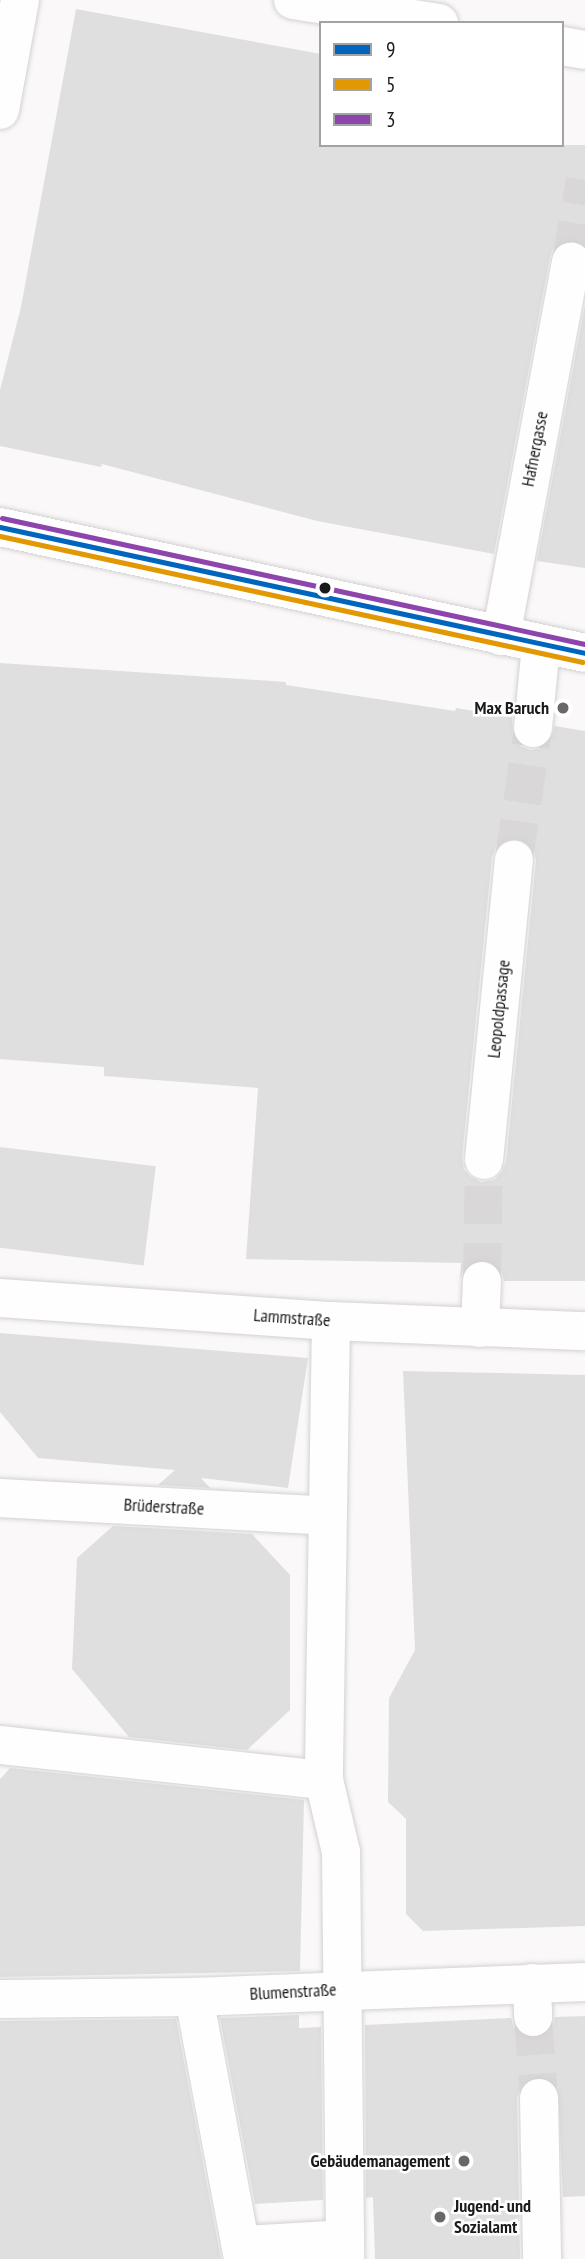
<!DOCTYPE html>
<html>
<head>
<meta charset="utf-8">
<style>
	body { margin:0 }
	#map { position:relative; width:585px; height:2259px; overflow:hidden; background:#fbf8f9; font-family:"PT Sans Narrow",sans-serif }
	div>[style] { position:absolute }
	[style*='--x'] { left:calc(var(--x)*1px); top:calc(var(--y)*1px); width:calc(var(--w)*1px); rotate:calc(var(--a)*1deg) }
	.building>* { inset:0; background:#e0dfe0; transform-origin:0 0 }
	.minor-tunnel>* { height:38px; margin-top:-19px; transform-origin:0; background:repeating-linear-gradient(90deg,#d9d7d8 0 38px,transparent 0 57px) }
	.roads { filter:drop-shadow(0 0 2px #d3d1d1) drop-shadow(0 0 2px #d3d1d1) }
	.minor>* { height:38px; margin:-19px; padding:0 19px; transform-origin:19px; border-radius:19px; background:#fefefe }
	.major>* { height:38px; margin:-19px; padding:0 19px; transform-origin:19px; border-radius:19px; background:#fefefe }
	.bus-1>* { height:5px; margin:-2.5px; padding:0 2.5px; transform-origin:2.5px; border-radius:2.5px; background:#0065bd }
	.bus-2>* { height:5px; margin:-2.5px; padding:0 2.5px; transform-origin:2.5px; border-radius:2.5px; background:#e19803 }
	.bus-3>* { height:5px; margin:-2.5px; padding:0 2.5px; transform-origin:2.5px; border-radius:2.5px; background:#8e44ad }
	.dots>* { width:19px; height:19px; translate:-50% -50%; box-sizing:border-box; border:4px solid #fff; border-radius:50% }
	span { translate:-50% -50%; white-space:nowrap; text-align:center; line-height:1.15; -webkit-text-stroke:5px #fff; paint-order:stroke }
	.street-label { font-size:18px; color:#1b191a }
	.poi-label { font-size:18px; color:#1b191a; font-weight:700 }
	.right { translate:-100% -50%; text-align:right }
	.left { translate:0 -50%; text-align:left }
	.legend { position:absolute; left:319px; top:21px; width:245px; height:126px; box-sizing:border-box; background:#fff; border:2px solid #a4a3a3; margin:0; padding:9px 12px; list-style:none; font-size:21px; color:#1b191a }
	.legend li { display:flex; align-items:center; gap:14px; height:35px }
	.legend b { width:35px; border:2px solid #a4a3a3 }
</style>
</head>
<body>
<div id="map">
	<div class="building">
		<i style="clip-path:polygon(76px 9px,321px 54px,321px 145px,585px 145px,585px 244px,574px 239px,563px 241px,554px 247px,550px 257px,494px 554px,317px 521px,102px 464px,101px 467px,0 446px,0 390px,21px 307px)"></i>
		<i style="clip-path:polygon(585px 305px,585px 568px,537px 561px)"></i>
		<i style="clip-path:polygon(evenodd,0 663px,286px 682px,286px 685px,455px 711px,456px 708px,512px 717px,513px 738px,521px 746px,530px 750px,541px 748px,550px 741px,555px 726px,585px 731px,585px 1281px,504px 1281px,501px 1270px,494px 1263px,484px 1259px,471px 1262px,463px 1270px,460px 1280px,461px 1263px,246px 1259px,258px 1088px,104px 1076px,104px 1067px,0 1059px,0 663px,517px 837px,527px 842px,534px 849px,536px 861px,506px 1162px,502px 1172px,494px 1180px,481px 1182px,471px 1177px,464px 1170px,462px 1158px,492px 857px,496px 847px,504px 839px,517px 837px)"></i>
		<i style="left:0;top:1147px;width:157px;height:100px;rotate:7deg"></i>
		<i style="clip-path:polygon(0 1333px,308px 1358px,288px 1488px,201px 1478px,210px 1488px,158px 1485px,175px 1470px,38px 1458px,0 1412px)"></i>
		<i style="clip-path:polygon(403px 1371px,585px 1375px,585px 1926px,423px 1931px,406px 1914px,406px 1819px,388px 1802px,389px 1698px,415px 1650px)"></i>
		<i style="clip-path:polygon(113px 1526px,252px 1534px,290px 1575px,290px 1710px,247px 1750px,129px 1737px,72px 1669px,77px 1558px)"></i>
		<i style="clip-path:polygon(10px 1768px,304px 1800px,300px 1971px,0 1977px,0 1779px)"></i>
		<i style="clip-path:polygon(299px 2015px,299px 2028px,321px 2027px,323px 2200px,255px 2204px,220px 2018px)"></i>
		<i style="clip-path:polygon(585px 2016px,585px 2196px,563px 2197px,558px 2087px,549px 2079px,539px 2076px,528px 2079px,520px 2087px,517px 2098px,520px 2259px,375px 2259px,373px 2197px,366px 2198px,365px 2025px,511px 2018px,514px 2028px,522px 2036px,534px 2039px,545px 2035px,552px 2028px,555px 2017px)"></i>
		<i style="clip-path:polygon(176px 2019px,221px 2259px,0 2259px,0 2021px)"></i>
	</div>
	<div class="minor-tunnel">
		<i style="--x:571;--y:261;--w:82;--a:-80.2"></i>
		<i style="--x:514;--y:859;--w:132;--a:-81.7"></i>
		<i style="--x:482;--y:1281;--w:121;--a:-89.1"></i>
		<i style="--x:533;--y:2017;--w:81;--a:85.8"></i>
	</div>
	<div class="roads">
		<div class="minor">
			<i style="--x:293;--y:0;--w:148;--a:9"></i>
			<i style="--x:562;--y:46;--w:23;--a:10"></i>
			<i style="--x:0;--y:527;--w:598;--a:12.15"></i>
			<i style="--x:501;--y:636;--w:381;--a:-79.4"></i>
			<i style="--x:533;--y:728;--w:83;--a:-84.5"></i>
			<i style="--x:484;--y:1160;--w:302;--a:-84.3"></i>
			<i style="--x:0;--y:1298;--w:332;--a:4"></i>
			<i style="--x:331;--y:1321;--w:254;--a:2.3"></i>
			<i style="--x:331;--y:1321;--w:459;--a:90.9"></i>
			<i style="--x:324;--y:1780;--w:74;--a:76.7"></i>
			<i style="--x:341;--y:1852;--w:407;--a:89.4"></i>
			<i style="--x:480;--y:1328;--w:47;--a:-87.6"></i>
			<i style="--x:0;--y:1498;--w:328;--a:3.1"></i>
			<i style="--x:0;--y:1745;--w:326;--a:6.2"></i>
			<i style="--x:532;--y:1983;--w:34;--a:88"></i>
			<i style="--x:194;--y:1997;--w:267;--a:79.4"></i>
			<i style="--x:0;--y:1999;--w:194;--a:-0.6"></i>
			<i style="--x:194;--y:1997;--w:391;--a:-2.2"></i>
			<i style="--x:539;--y:2098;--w:161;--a:88.9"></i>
			<i style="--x:242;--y:2245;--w:103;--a:-3.3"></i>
		</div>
		<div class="major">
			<i style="--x:0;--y:110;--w:112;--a:-79.7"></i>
		</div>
	</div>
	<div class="bus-1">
		<i style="--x:0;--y:527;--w:598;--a:12.15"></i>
	</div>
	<div class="bus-2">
		<i style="--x:0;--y:536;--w:596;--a:12.2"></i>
	</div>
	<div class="bus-3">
		<i style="--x:2;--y:518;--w:596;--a:12.2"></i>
	</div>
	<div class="dots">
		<i style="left:325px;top:588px;background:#1b191a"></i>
		<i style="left:563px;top:708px;background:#696768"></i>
		<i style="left:464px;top:2161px;background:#696768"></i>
		<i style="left:440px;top:2217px;background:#696768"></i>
	</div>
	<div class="street-label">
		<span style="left:535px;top:449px;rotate:-79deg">Hafnergasse</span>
		<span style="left:499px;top:1009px;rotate:-84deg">Leopoldpassage</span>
		<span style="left:292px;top:1318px;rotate:4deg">Lammstraße</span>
		<span style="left:164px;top:1507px;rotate:3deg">Brüderstraße</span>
		<span style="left:293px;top:1992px;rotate:-3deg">Blumenstraße</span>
	</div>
	<div class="poi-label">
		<span class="right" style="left:549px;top:708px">Max Baruch</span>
		<span class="right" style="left:450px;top:2161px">Gebäudemanagement</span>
		<span class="left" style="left:454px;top:2217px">Jugend- und<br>Sozialamt</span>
	</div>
	<ul class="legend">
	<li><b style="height:9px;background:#0065bd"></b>9</li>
	<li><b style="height:9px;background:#e19803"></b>5</li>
	<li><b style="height:9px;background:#8e44ad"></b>3</li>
	</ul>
</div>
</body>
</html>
